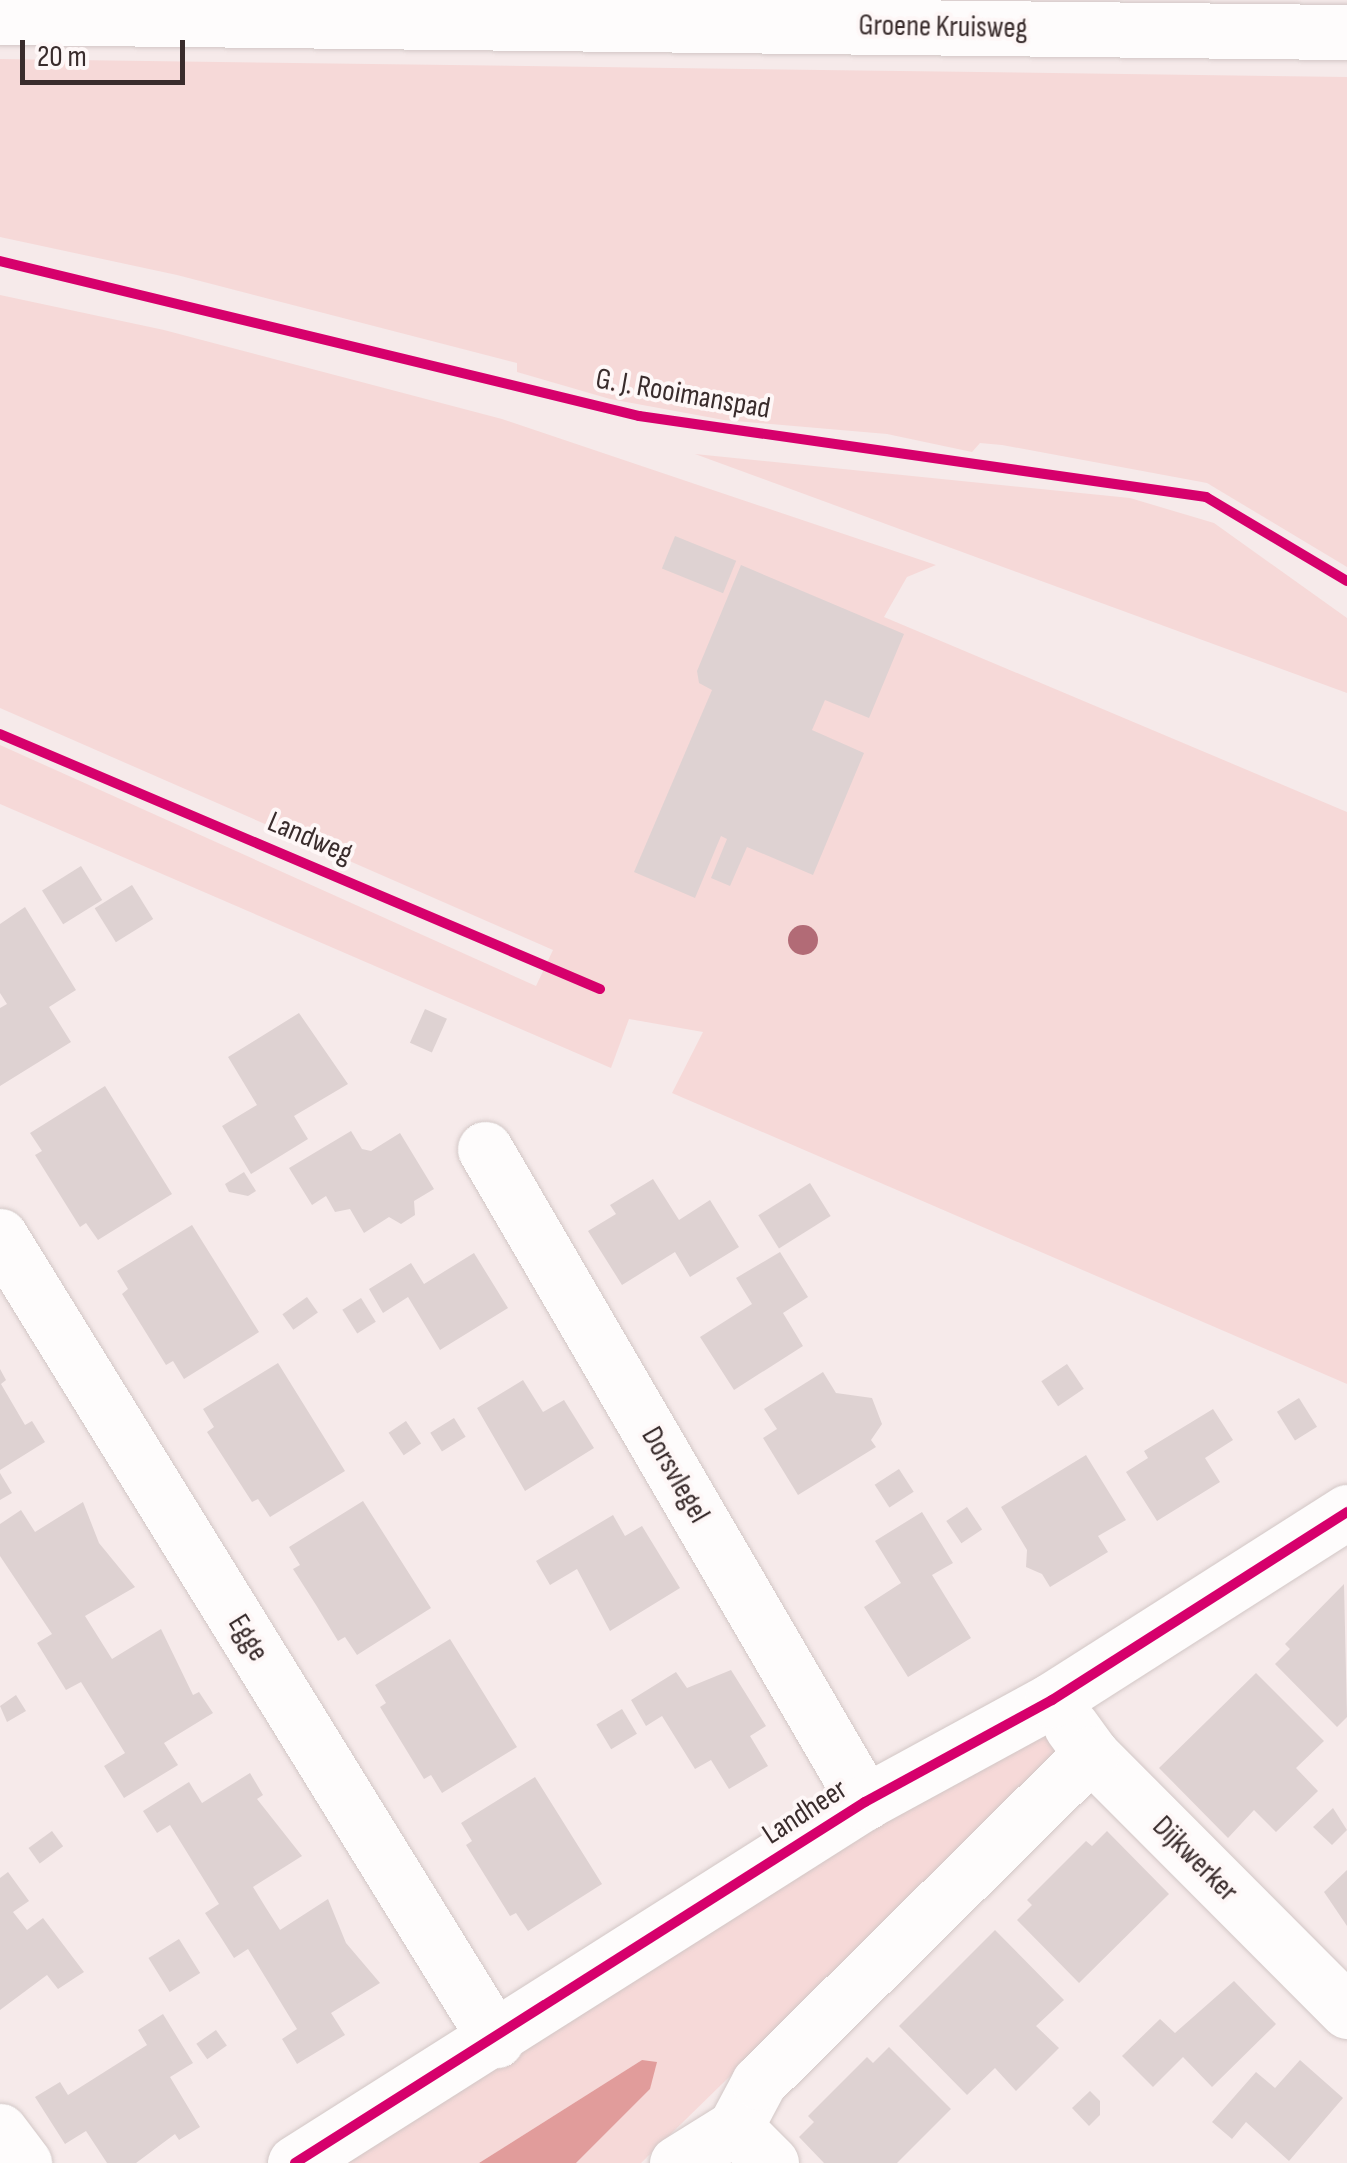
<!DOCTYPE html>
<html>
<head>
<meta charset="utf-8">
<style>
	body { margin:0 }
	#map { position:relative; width:1347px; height:2163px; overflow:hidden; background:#f6eaea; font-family:"Sofia Sans Condensed",sans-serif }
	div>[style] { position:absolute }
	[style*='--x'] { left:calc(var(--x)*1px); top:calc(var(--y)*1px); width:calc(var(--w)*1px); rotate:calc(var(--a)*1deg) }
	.green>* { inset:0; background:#f6d9d8 }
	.water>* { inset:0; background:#e19c9b }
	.building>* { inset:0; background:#ded2d2; transform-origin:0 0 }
	.roads { filter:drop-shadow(0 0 2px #d2c7c6) drop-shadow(0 0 2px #d2c7c6) }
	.minor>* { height:55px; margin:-27.5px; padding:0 27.5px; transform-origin:27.5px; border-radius:27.5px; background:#fefcfc }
	.major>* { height:55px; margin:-27.5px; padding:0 27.5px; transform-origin:27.5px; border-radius:27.5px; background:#fefcfc }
	.cycleway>* { height:10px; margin:-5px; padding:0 5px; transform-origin:5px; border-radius:5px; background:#d6006c }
	.trees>* { width:30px; height:30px; margin:-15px; border-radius:50%; background:#b26b76 }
	span { translate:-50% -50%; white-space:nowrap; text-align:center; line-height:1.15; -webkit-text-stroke:8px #fef7f7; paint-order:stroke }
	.street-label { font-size:30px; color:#392c2c }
	.scale { position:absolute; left:20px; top:40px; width:165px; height:45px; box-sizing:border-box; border:5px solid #392c2c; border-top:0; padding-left:12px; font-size:30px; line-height:35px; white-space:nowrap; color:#392c2c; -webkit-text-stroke:8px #fef7f7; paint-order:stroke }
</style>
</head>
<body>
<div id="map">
	<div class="green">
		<i style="clip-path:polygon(0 59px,1347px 77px,1347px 567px,1207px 483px,1002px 445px,980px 443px,972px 452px,887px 434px,724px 420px,610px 399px,517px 372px,517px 363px,177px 275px,0 237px)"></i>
		<i style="clip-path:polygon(0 295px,164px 330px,502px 419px,936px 565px,907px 577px,884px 617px,1347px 812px,1347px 1384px,672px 1093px,703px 1032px,629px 1019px,611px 1068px,0 804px,0 745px,536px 986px,553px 950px,0 708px)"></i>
		<i style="clip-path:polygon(695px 454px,1130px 498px,1214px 523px,1347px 618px,1347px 693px)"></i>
		<i style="clip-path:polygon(1048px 1730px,1060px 1754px,641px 2163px,576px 2163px,650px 2089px,642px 2060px,479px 2163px,347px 2163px,894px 1814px)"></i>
	</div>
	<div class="water">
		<i style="clip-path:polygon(642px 2060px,657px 2062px,650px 2089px,576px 2163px,479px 2163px)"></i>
	</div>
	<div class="building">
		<i style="left:675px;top:536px;width:66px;height:35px;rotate:22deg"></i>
		<i style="clip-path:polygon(741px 565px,904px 634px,869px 718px,825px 700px,812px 730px,864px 753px,813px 875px,747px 847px,730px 886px,711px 878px,727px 839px,721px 836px,695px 898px,634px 872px,712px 690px,699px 683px,697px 671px)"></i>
		<i style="left:81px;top:866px;width:40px;height:46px;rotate:58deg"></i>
		<i style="left:132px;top:885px;width:40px;height:44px;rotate:58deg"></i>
		<i style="clip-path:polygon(25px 907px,76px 990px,49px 1007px,71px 1042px,0 1086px,0 1008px,7px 1004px,0 993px,0 924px)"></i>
		<i style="left:425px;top:1009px;width:24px;height:37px;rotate:24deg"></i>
		<i style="clip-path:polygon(299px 1013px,348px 1084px,294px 1116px,308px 1139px,251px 1174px,222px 1126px,257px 1105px,228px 1057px)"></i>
		<i style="clip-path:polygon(105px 1086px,172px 1194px,98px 1240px,86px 1223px,80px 1227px,35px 1155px,42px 1151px,30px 1133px)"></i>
		<i style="clip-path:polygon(351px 1131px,362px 1149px,371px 1151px,400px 1133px,434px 1189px,414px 1201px,415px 1215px,401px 1224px,389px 1217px,364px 1233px,350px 1209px,335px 1212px,326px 1196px,312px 1205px,289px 1168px)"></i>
		<i style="clip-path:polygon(244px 1172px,256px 1191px,248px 1196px,229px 1192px,225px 1184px)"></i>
		<i style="clip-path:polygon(653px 1179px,679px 1220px,710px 1200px,739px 1247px,690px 1277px,675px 1252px,622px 1285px,588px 1231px,616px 1214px,610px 1205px)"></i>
		<i style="left:810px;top:1183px;width:39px;height:61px;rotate:58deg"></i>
		<i style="clip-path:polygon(192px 1225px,259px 1332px,184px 1379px,173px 1361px,166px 1365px,122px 1294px,128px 1289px,117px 1271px)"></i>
		<i style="clip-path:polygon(780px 1252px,808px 1297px,783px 1313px,803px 1346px,734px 1390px,700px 1337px,752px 1304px,736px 1278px)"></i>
		<i style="clip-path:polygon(474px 1253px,508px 1308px,440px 1350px,408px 1297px,383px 1313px,369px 1289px,411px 1263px,424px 1284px)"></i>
		<i style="left:307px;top:1297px;width:19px;height:30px;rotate:55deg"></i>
		<i style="left:361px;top:1298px;width:28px;height:22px;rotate:58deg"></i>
		<i style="clip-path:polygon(278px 1363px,345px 1471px,270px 1517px,258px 1499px,252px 1502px,207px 1432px,214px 1427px,203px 1409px)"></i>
		<i style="left:1067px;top:1364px;width:30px;height:31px;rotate:56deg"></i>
		<i style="clip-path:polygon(0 1369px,6px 1380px,1px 1384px,25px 1425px,32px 1421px,45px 1442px,0 1470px)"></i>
		<i style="clip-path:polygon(823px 1372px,836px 1393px,872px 1398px,882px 1424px,871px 1440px,876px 1447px,798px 1495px,763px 1438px,777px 1429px,764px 1409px)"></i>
		<i style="clip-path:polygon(523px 1380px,543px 1412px,564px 1400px,594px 1448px,525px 1491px,477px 1408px)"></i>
		<i style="left:1299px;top:1398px;width:34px;height:26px;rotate:58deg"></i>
		<i style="clip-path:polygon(1213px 1409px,1233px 1440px,1205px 1458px,1220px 1482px,1157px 1521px,1126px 1472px,1148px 1458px,1144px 1451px)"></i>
		<i style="left:454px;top:1418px;width:22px;height:28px;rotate:58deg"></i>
		<i style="left:406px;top:1421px;width:27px;height:21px;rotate:56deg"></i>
		<i style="clip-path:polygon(1086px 1455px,1126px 1520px,1098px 1536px,1108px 1552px,1050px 1587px,1042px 1574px,1026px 1567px,1027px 1550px,1001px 1507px)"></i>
		<i style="left:899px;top:1469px;width:27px;height:29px;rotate:57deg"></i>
		<i style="clip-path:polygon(0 1473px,12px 1493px,0 1500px)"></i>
		<i style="clip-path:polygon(363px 1501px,431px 1608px,357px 1655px,345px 1637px,338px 1641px,316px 1605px,293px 1569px,300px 1565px,289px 1547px)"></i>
		<i style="clip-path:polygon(83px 1502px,99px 1543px,135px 1587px,85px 1616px,112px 1659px,161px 1629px,193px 1695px,199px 1692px,213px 1713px,164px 1743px,178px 1765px,124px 1798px,104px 1766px,125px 1753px,81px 1682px,66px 1690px,37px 1643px,52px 1634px,0 1556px,0 1524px,21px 1510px,35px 1532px)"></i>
		<i style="left:967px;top:1507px;width:27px;height:25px;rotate:56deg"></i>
		<i style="clip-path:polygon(922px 1512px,953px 1563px,932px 1575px,971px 1638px,908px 1677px,864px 1607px,901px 1583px,875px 1541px)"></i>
		<i style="clip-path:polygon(613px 1515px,625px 1536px,642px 1526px,680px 1588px,610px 1631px,577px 1569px,550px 1585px,536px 1561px)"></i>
		<i style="clip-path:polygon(1344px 1584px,1347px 1717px,1337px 1727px,1275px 1664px,1290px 1649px,1285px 1644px)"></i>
		<i style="clip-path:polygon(450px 1639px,517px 1747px,442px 1793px,431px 1775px,424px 1779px,380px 1707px,386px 1703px,375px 1685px)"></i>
		<i style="clip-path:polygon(731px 1670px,766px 1726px,750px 1736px,768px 1766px,729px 1789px,711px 1760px,695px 1769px,662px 1716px,646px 1726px,631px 1700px,676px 1672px,687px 1688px)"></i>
		<i style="clip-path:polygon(1256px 1673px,1324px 1741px,1296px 1768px,1318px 1791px,1276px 1832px,1254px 1810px,1228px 1838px,1159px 1768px)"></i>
		<i style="clip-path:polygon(16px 1695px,26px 1711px,7px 1722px,0 1706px)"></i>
		<i style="left:622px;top:1709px;width:29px;height:30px;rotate:59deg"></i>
		<i style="clip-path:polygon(250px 1773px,263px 1795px,257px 1799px,302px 1856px,253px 1887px,266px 1908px,280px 1930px,328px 1899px,346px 1943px,380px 1983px,331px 2013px,345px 2035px,297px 2064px,282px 2039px,297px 2029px,248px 1949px,234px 1958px,220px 1936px,205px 1913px,219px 1904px,170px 1825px,157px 1833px,143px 1811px,189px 1782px,202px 1803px)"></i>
		<i style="clip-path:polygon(535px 1777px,602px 1884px,528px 1931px,516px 1913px,510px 1916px,466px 1845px,472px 1841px,461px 1823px)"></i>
		<i style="clip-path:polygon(1333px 1808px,1347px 1830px,1332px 1845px,1313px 1827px)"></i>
		<i style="left:52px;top:1831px;width:19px;height:29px;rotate:54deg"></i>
		<i style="clip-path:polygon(1107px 1831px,1169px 1894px,1079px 1983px,1017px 1920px,1032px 1905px,1027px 1900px,1086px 1841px,1092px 1846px)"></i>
		<i style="clip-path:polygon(1347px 1870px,1347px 1926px,1324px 1892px)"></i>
		<i style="clip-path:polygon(8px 1872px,29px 1901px,13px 1912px,27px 1930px,43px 1918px,84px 1972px,58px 1989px,47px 1975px,0 2010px,0 1878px)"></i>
		<i style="clip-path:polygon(995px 1930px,1064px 2000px,1036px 2026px,1059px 2048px,1016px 2091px,995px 2068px,967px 2095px,899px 2026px)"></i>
		<i style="left:179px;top:1939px;width:40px;height:36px;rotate:58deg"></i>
		<i style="clip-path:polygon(1234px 1981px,1276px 2024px,1212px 2087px,1183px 2057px,1153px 2087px,1122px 2056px,1160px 2019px,1175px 2033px)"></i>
		<i style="clip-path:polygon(163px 2014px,193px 2063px,170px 2077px,200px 2127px,179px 2140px,175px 2134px,136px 2163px,107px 2163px,86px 2131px,65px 2144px,35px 2097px,60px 2082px,68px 2095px,147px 2045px,138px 2030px)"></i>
		<i style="left:216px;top:2030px;width:19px;height:24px;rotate:55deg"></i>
		<i style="clip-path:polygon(889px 2047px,951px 2109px,897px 2163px,824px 2163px,799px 2137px,814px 2122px,808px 2116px,867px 2057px,873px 2063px)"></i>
		<i style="clip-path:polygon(1300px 2060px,1343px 2098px,1289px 2161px,1246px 2122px,1232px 2139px,1212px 2122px,1256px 2072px,1275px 2088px)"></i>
		<i style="clip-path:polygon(1090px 2091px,1100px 2101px,1100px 2115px,1089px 2126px,1072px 2108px)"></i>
	</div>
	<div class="roads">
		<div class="minor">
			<i style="--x:485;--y:1149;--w:756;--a:59.8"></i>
			<i style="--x:0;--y:1236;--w:945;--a:58.33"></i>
			<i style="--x:1071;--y:1726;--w:34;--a:54"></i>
			<i style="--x:1091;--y:1754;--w:363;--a:45.1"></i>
			<i style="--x:735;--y:2127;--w:51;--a:45"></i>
			<i style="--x:0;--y:2131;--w:40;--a:53"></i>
			<i style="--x:295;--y:2163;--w:675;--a:-32.35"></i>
			<i style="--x:865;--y:1802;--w:213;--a:-28.6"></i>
			<i style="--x:1052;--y:1700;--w:350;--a:-32.5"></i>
			<i style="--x:677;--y:2163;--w:68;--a:-31.8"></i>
			<i style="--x:735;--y:2127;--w:51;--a:-61.9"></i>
			<i style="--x:759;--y:2082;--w:467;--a:-44.7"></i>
		</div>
		<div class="major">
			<i style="--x:0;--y:17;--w:1347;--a:0.64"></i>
		</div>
	</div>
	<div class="cycleway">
		<i style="--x:0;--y:261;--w:658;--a:13.63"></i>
		<i style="--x:639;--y:416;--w:573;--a:8.13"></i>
		<i style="--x:1206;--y:497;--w:164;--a:30.8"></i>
		<i style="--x:0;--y:734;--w:652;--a:23.03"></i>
		<i style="--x:295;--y:2163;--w:675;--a:-32.35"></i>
		<i style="--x:865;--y:1802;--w:213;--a:-28.6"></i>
		<i style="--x:1052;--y:1700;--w:350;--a:-32.5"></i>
	</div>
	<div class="trees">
		<i style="left:803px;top:940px"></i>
	</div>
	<div class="street-label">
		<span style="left:943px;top:27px;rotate:1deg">Groene Kruisweg</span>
		<span style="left:683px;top:394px;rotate:10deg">G. J. Rooimanspad</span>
		<span style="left:310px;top:838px;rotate:23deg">Landweg</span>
		<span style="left:675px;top:1475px;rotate:60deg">Dorsvlegel</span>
		<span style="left:248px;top:1638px;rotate:58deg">Egge</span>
		<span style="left:805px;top:1812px;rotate:-33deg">Landheer</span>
		<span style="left:1195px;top:1859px;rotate:45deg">Dijkwerker</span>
	</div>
	<div class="scale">20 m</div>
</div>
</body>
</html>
